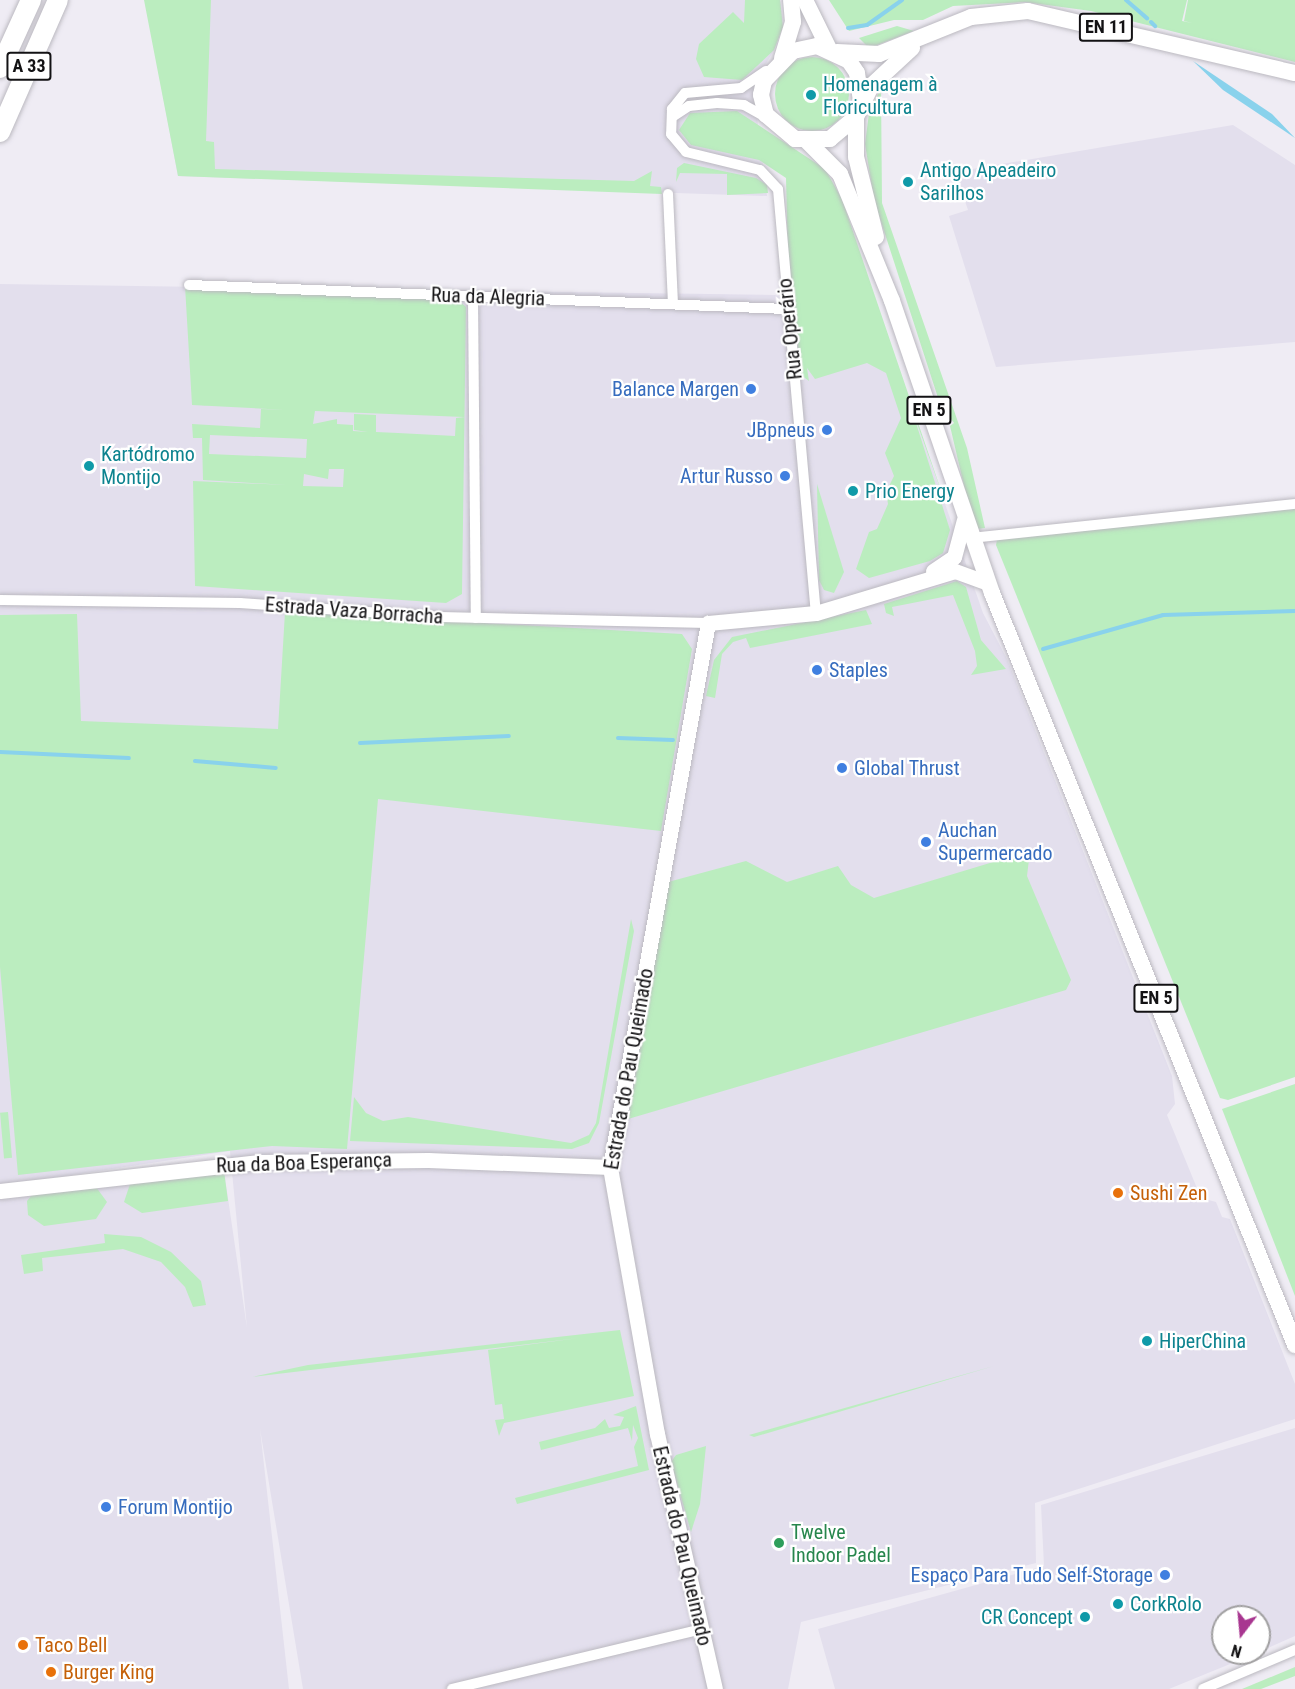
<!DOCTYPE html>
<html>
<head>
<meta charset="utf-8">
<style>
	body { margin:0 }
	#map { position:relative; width:1295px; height:1689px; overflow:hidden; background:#efecf4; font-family:"Roboto Condensed",sans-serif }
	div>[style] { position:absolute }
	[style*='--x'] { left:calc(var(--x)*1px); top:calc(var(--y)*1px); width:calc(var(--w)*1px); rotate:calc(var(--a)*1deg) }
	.built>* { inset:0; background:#e3dfed }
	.green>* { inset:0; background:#bbedbf; transform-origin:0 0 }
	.round { border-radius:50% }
	.water>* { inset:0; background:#89d2ec }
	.stream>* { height:4px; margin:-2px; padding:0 2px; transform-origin:2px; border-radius:2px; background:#89d2ec }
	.roads { filter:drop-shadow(0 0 2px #bbb9c0) drop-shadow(0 0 2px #bbb9c0) }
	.street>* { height:10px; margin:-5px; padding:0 5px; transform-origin:5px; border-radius:5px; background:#fff }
	.secondary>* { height:15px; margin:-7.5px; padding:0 7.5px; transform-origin:7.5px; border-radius:7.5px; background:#fff }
	.primary>* { height:16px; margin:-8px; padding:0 8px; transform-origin:8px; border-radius:8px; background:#fff }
	.highway>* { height:20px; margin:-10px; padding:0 10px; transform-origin:10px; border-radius:10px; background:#fff }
	.dots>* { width:16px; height:16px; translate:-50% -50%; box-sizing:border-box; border:3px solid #fff; border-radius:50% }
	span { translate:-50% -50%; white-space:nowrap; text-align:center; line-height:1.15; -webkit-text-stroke:4.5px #fff; paint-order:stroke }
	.shield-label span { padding:2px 4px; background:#fff; border:2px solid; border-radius:4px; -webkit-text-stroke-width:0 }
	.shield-label { font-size:18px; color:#131214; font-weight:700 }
	.culture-label { font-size:20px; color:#0d838f }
	.left { translate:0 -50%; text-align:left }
	.right { translate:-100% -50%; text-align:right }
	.street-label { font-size:20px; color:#131214 }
	.shop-label { font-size:20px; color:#366cbe }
	.food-label { font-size:20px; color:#c56008 }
	.leisure-label { font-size:20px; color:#27864d }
	.north { position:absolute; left:1211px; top:1605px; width:60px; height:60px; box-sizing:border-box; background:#fff; border:2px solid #a1a0a1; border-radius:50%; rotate:196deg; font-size:16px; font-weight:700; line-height:24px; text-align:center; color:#131214 }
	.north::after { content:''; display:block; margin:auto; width:21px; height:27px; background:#a83690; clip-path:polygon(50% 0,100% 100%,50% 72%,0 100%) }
</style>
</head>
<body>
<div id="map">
	<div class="built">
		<i style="clip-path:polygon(145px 0,780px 0,783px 18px,774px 50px,753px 86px,767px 196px,178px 176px)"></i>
		<i style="clip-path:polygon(1233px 125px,1295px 165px,1295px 342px,996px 367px,949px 216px,968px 210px,955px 172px)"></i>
		<i style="clip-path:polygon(0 284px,775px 295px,809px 308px,869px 285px,983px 613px,1007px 659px,1172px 1076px,1175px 1104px,1167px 1115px,1201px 1198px,1216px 1202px,1222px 1217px,1230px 1219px,1295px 1384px,1295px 1419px,1035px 1503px,1036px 1563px,801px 1622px,788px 1689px,303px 1689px,260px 1429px,289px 1689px,0 1689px,0 1196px,224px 1171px,247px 1328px,230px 1151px,0 1186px)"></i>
		<i style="clip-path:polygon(1295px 1428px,1295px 1636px,1259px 1652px,1259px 1617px,1223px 1617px,1223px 1653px,1257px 1653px,1169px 1689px,835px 1689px,818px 1629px,1044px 1566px,1041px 1505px)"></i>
	</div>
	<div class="green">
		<i style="clip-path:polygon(144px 0,211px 0,206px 141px,214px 142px,215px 169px,634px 181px,652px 171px,650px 186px,661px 187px,662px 194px,178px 176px)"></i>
		<i style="clip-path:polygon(745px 0,780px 0,783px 27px,774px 50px,742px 80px,704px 77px,696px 59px,699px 44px,733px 12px,744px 23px)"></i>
		<i style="clip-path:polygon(829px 0,1187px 0,1182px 21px,1192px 23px,1184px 21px,1188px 0,1295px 0,1295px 62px,1091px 11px,1025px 2px,953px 6px,923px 20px,894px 20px,849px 31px)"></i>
		<i style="clip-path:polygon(897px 26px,914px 31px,869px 48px,859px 38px)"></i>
		<i class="round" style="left:775px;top:57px;width:74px;height:74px"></i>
		<i style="clip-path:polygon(881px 88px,882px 203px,967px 448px,985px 528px,977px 529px,969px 507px,950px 426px,954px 423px,940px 404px,874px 200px,865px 144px,869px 113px)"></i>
		<i style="clip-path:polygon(737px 111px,825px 169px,842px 199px,947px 508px,909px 401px,950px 530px,943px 553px,930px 561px,869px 578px,856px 569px,869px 532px,877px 529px,888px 504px,886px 492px,894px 476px,885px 453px,901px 418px,886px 373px,867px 363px,815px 379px,807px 368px,809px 381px,801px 375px,788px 263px,786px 178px,759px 160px,691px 145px,679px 130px,690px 113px)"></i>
		<i style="clip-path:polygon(684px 163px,756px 178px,767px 185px,768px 193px,727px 195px,727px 174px,680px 173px,676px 182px,677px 168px)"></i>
		<i style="clip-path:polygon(evenodd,185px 286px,457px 299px,466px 307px,462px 594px,446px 603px,195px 586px,193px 481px,287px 485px,203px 480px,202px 438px,193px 438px,192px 424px,260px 428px,261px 409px,287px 410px,192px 405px,185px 286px,315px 411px,464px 417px,465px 417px,456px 418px,455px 436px,398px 433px,376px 432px,376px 415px,354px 414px,354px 430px,368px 432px,353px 431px,353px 425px,337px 424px,337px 419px,313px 424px,315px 411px,185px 286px,210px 435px,307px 439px,306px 458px,209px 454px,210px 435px,185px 286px,329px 469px,344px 469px,343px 487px,303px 486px,304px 474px,328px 479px,329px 469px)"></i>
		<i style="clip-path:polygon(817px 484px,844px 572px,834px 593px,824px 590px,819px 580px)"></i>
		<i style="clip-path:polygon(1295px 509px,1295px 1077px,1228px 1100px,1220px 1098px,996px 545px,997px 540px,1116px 524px)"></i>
		<i style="clip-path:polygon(957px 581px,966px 587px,981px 640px,1006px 669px,971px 675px,977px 666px,975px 651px,953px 595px,892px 607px,894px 616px,886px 613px,884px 604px)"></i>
		<i style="clip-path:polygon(866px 610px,872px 624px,750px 648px,746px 638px,733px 642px,722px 654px,715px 698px,706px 696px,714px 660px,732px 637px)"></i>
		<i style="clip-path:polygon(285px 612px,682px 634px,692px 649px,661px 831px,378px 799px,347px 1149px,272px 1146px,18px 1175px,0 967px,0 615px,77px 614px,81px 721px,278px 729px)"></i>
		<i style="clip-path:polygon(1030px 851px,1027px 876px,1071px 980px,1066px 990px,628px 1119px,668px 882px,746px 861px,787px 882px,838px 866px,851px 885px,874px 898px)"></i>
		<i style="clip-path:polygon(631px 919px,634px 931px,599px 1123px,589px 1143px,572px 1149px,350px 1141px,354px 1097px,366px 1113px,383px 1121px,408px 1117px,571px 1143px,589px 1135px,596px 1123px)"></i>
		<i style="clip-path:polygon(1295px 1084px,1295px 1296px,1222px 1109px)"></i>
		<i style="left:8px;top:1112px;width:46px;height:8px;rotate:85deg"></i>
		<i style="clip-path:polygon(224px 1171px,228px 1201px,142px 1213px,124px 1202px,131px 1181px)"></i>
		<i style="clip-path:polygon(96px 1187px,107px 1202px,96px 1219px,44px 1226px,28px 1215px,27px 1201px,35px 1191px)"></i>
		<i style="clip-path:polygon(104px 1234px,141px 1237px,171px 1252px,201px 1281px,206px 1305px,193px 1307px,185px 1287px,161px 1262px,123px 1249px,42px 1258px,43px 1271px,24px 1274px,21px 1255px,105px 1243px)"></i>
		<i style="clip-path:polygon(620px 1330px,634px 1396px,504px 1423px,499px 1436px,495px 1420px,504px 1419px,502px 1404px,495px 1405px,488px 1350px,579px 1338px,252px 1377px,308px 1365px)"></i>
		<i style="clip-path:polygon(994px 1366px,754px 1437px,749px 1435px)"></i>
		<i style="clip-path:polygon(636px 1406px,649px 1470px,517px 1504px,515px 1498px,638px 1466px,634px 1447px,638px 1438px,633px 1425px,632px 1441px,628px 1428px,541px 1450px,539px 1442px,595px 1428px,605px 1419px,609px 1428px,620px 1426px,624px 1417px,613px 1415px)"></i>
		<i style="clip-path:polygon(706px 1446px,700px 1504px,691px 1532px,671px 1462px,676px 1455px)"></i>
		<i style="clip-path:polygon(1295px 1667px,1295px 1676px,1261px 1689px,1242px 1689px)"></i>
	</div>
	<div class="water">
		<i style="clip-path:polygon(1193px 61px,1272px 114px,1295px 138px,1223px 90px)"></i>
	</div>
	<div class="stream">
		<i style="--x:1126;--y:0;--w:28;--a:41"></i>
		<i style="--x:1151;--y:22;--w:6;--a:45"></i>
		<i style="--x:848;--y:28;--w:19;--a:-9"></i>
		<i style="--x:867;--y:25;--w:43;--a:-35.5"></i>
		<i style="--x:1043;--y:649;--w:125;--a:-15.8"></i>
		<i style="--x:1163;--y:615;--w:132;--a:-1.7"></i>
		<i style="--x:618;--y:738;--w:55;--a:2.1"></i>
		<i style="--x:360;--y:743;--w:149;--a:-2.7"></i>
		<i style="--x:0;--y:752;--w:129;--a:2.7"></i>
		<i style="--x:195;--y:761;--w:81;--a:4.9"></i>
	</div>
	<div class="roads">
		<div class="street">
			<i style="--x:766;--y:71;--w:30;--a:146"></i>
			<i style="--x:741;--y:88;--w:56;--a:174.9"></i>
			<i style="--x:685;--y:93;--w:21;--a:129"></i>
			<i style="--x:672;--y:109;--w:25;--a:92"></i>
			<i style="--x:671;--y:134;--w:23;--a:50"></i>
			<i style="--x:686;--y:152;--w:76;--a:13.7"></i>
			<i style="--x:760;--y:170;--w:26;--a:47"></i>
			<i style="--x:778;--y:189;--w:426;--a:84.9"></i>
			<i style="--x:672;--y:117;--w:20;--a:-33"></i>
			<i style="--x:689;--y:106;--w:28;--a:-6"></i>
			<i style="--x:717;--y:103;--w:27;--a:4"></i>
			<i style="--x:744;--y:105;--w:26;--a:29"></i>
			<i style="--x:668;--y:194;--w:110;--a:87.4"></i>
			<i style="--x:189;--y:285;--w:598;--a:2.3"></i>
			<i style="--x:473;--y:296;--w:322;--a:89.5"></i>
			<i style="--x:971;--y:538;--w:326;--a:-6"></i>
			<i style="--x:0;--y:600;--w:240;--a:0.7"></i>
			<i style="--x:240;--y:603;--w:200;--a:4"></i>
			<i style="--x:440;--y:617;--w:268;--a:1.3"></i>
			<i style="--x:452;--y:1689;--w:256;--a:-13.5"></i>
			<i style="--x:1203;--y:1689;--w:100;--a:-23"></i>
		</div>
		<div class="secondary">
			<i style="--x:933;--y:571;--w:25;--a:-34"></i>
			<i style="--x:954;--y:557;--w:38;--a:-75"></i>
			<i style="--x:0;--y:1191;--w:261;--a:-6.4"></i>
			<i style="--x:259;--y:1162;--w:169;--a:-0.7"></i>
			<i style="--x:428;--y:1160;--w:182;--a:2.2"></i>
			<i style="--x:715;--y:1689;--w:262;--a:-102.8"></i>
			<i style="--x:657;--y:1434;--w:271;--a:-100"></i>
			<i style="--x:610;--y:1167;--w:553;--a:-79.79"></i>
			<i style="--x:708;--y:623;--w:108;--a:-5.3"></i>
			<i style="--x:816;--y:613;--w:145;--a:-16.8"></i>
			<i style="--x:955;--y:571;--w:35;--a:20"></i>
		</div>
		<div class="primary">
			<i style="--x:805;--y:0;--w:55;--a:63.9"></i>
			<i style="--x:837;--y:52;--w:42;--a:2.7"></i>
			<i style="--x:879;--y:54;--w:99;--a:-21.9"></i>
			<i style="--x:971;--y:17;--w:57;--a:-6"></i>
			<i style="--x:1028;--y:11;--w:274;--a:13.1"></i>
			<i style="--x:782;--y:58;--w:38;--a:-73"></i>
			<i style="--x:793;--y:22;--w:22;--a:-95"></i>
			<i style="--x:856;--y:117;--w:34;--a:140"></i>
			<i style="--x:830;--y:139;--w:35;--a:180"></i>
			<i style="--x:795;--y:139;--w:38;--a:-140"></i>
			<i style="--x:766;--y:115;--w:21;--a:-104"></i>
			<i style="--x:761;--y:95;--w:14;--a:-78"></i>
			<i style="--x:764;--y:81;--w:42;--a:-46"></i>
			<i style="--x:793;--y:51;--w:25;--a:-12"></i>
			<i style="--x:817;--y:46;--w:35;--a:25"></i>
			<i style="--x:849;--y:61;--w:14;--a:56"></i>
			<i style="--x:857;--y:73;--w:29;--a:82"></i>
			<i style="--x:807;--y:141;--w:47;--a:45"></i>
			<i style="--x:840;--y:174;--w:137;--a:67.7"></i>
			<i style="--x:892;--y:301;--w:309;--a:71.1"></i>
			<i style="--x:992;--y:593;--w:811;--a:68.05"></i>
			<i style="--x:876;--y:237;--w:82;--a:-104"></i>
			<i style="--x:856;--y:157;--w:40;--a:-90"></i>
			<i style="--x:856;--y:117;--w:34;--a:-64"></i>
			<i style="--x:871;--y:86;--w:56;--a:-42.8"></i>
		</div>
		<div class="highway">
			<i style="--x:0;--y:68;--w:75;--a:-65.5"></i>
			<i style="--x:0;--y:132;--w:144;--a:-66.3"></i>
		</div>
	</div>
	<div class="dots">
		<i style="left:811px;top:95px;background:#0f9aa8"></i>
		<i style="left:908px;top:182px;background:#0f9aa8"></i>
		<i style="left:751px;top:389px;background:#3f7fe0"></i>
		<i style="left:827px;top:430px;background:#3f7fe0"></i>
		<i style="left:89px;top:466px;background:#0f9aa8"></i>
		<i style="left:785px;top:476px;background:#3f7fe0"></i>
		<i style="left:853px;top:491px;background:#0f9aa8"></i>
		<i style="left:817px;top:670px;background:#3f7fe0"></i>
		<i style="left:842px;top:768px;background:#3f7fe0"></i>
		<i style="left:926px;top:842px;background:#3f7fe0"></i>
		<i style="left:1118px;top:1193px;background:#e8710a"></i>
		<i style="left:1147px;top:1341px;background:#0f9aa8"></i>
		<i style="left:106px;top:1507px;background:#3f7fe0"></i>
		<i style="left:779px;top:1543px;background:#2e9e5b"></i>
		<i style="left:1165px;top:1575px;background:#3f7fe0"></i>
		<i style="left:1118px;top:1604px;background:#0f9aa8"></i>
		<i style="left:1085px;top:1617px;background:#0f9aa8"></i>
		<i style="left:23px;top:1645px;background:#e8710a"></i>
		<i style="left:51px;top:1672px;background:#e8710a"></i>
	</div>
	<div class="shield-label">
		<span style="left:1106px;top:27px">EN 11</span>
		<span style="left:29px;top:66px">A 33</span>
		<span style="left:929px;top:410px">EN 5</span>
		<span style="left:1156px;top:998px">EN 5</span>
	</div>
	<div class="culture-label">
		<span class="left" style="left:823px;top:96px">Homenagem à<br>Floricultura</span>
		<span class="left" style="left:920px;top:182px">Antigo Apeadeiro<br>Sarilhos</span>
		<span class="left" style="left:101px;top:466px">Kartódromo<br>Montijo</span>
		<span class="left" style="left:865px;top:491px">Prio Energy</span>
		<span class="left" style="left:1159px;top:1341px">HiperChina</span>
		<span class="left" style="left:1130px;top:1604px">CorkRolo</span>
		<span class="right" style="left:1073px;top:1617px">CR Concept</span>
	</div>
	<div class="street-label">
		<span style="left:488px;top:297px;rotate:2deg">Rua da Alegria</span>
		<span style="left:790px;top:329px;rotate:-96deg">Rua Operário</span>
		<span style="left:354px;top:611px;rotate:4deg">Estrada Vaza Borracha</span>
		<span style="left:629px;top:1069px;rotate:-80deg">Estrada do Pau Queimado</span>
		<span style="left:304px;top:1163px;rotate:-2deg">Rua da Boa Esperança</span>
		<span style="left:682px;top:1546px;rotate:77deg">Estrada do Pau Queimado</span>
	</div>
	<div class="shop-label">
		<span class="right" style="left:739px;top:389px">Balance Margen</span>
		<span class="right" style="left:815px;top:430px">JBpneus</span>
		<span class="right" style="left:773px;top:476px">Artur Russo</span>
		<span class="left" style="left:829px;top:670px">Staples</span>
		<span class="left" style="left:854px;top:768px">Global Thrust</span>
		<span class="left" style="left:938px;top:842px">Auchan<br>Supermercado</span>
		<span class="left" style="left:118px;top:1507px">Forum Montijo</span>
		<span class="right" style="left:1153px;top:1575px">Espaço Para Tudo Self-Storage</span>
	</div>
	<div class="food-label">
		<span class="left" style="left:1130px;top:1193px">Sushi Zen</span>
		<span class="left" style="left:35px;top:1645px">Taco Bell</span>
		<span class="left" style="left:63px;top:1672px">Burger King</span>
	</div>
	<div class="leisure-label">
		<span class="left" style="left:791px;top:1544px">Twelve<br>Indoor Padel</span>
	</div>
	<div class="north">N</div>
</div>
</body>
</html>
